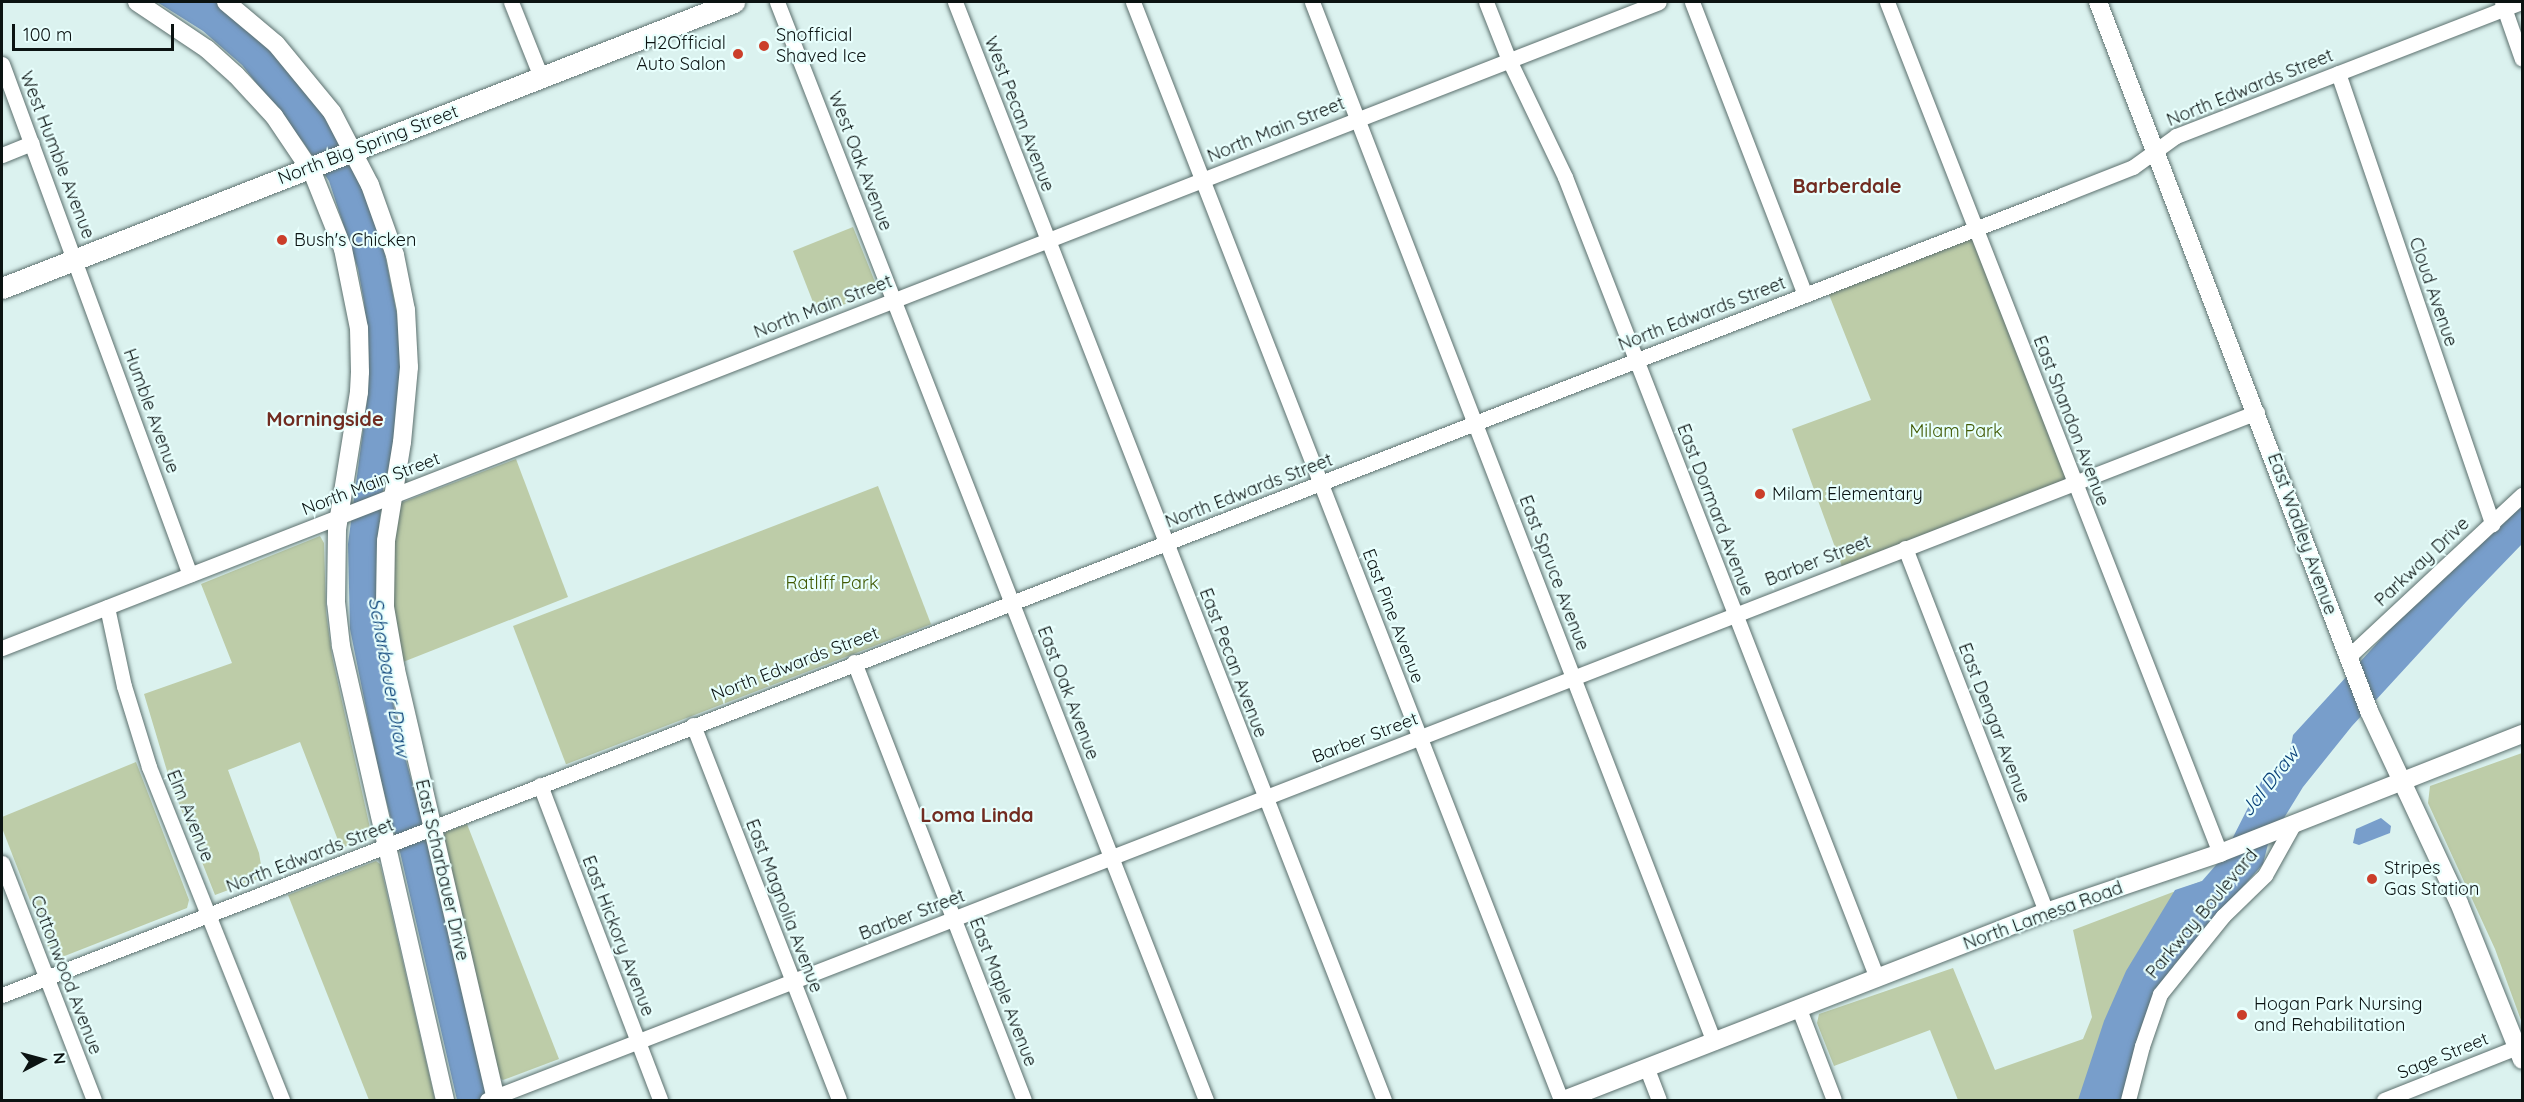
<!DOCTYPE html>
<html>
<head>
<meta charset="utf-8">
<style>
	body { margin:0 }
	#map { position:relative; width:2524px; height:1102px; overflow:hidden; background:#dbf2ef; font-family:Quicksand,sans-serif }
	div>[style] { position:absolute }
	[style*='--x'] { left:calc(var(--x)*1px); top:calc(var(--y)*1px); width:calc(var(--w)*1px); rotate:calc(var(--a)*1deg) }
	.green>* { inset:0; background:#bdcca8; transform-origin:0 0 }
	.water>* { inset:0; background:#789ecb }
	.roads { filter:drop-shadow(0 0 2px #5c706e) drop-shadow(0 0 2px #5c706e) }
	.minor>* { height:15px; margin:-7.5px; padding:0 7.5px; transform-origin:7.5px; border-radius:7.5px; background:#fff }
	.major>* { height:18px; margin:-9px; padding:0 9px; transform-origin:9px; border-radius:9px; background:#fff }
	.highway>* { height:21px; margin:-10.5px; padding:0 10.5px; transform-origin:10.5px; border-radius:10.5px; background:#fff }
	.dots>* { width:16px; height:16px; translate:-50% -50%; box-sizing:border-box; border:3px solid #e8fffd; border-radius:50% }
	span { translate:-50% -50%; white-space:nowrap; text-align:center; line-height:1.15; -webkit-text-stroke:4.5px #e8fffd; paint-order:stroke }
	.poi-label { font-size:18px; color:#0b1312 }
	.left { translate:0 -50%; text-align:left }
	.right { translate:-100% -50%; text-align:right }
	.street-label { font-size:18px; color:#0b1312 }
	.park-label { font-size:18px; color:#405902 }
	.neighbourhood-label { font-size:20px; color:#712c21; font-weight:700 }
	.water-label { font-size:20px; color:#0b437a; font-style:italic }
	.frame { position:absolute; inset:0; border:3px solid #0b1312; pointer-events:none }
	.north { position:absolute; left:12px; top:1030px; width:60px; height:60px; -webkit-text-stroke:4px #e8fffd; paint-order:stroke; rotate:84deg; font-size:16px; font-weight:700; line-height:24px; text-align:center; color:#0b1312 }
	.north::after { content:''; display:block; margin:auto; width:21px; height:27px; background:#0b1312; clip-path:polygon(50% 0,100% 100%,50% 72%,0 100%) }
	.scale { position:absolute; left:12px; top:24px; width:162px; height:27px; box-sizing:border-box; border:3px solid #0b1312; border-top:0; padding-left:8px; font-size:18px; line-height:21px; white-space:nowrap; color:#0b1312; -webkit-text-stroke:4px #e8fffd; paint-order:stroke }
</style>
</head>
<body>
<div id="map">
	<div class="green">
		<i style="clip-path:polygon(853px 227px,877px 287px,875px 292px,818px 315px,793px 251px)"></i>
		<i style="clip-path:polygon(1974px 229px,2074px 483px,1844px 572px,1792px 429px,1871px 400px,1826px 287px)"></i>
		<i style="clip-path:polygon(516px 459px,568px 597px,403px 662px,393px 603px,393px 552px,398px 504px)"></i>
		<i style="left:878px;top:486px;width:148px;height:391px;rotate:69deg"></i>
		<i style="clip-path:polygon(320px 536px,324px 543px,326px 612px,332px 656px,372px 837px,341px 848px,300px 742px,228px 770px,259px 853px,263px 877px,215px 895px,170px 781px,144px 694px,232px 663px,201px 584px)"></i>
		<i style="clip-path:polygon(2522px 753px,2522px 1023px,2495px 949px,2428px 803px,2430px 786px)"></i>
		<i style="clip-path:polygon(136px 762px,189px 900px,187px 908px,57px 959px,52px 957px,2px 828px,2px 817px)"></i>
		<i style="clip-path:polygon(467px 824px,559px 1059px,503px 1080px,498px 1078px,443px 838px,446px 832px)"></i>
		<i style="clip-path:polygon(376px 861px,380px 864px,435px 1100px,369px 1100px,288px 895px)"></i>
		<i style="clip-path:polygon(2202px 881px,2213px 918px,2174px 965px,2123px 1100px,1958px 1100px,1930px 1030px,1834px 1066px,1817px 1023px,1819px 1014px,1953px 968px,1995px 1070px,2083px 1039px,2092px 1017px,2073px 930px)"></i>
	</div>
	<div class="water">
		<i style="clip-path:polygon(157px 2px,217px 2px,268px 45px,315px 101px,333px 129px,354px 168px,380px 230px,399px 325px,401px 369px,393px 459px,384px 481px,377px 545px,376px 604px,398px 731px,428px 842px,490px 1100px,457px 1100px,400px 852px,380px 778px,350px 629px,348px 544px,367px 400px,369px 358px,364px 302px,358px 269px,329px 181px,303px 142px,242px 65px,203px 31px)"></i>
		<i style="clip-path:polygon(2522px 506px,2522px 544px,2466px 602px,2352px 726px,2303px 787px,2268px 844px,2263px 864px,2174px 965px,2123px 1100px,2078px 1100px,2104px 1021px,2126px 971px,2175px 890px,2202px 881px,2223px 857px,2261px 782px,2290px 751px,2293px 735px,2337px 687px,2390px 629px)"></i>
		<i style="clip-path:polygon(2381px 818px,2391px 826px,2390px 833px,2359px 845px,2353px 843px,2356px 829px)"></i>
	</div>
	<div class="roads">
		<div class="minor">
			<i style="--x:511;--y:2;--w:81;--a:68.2"></i>
			<i style="--x:777;--y:2;--w:1179;--a:68.66"></i>
			<i style="--x:955;--y:2;--w:1179;--a:68.66"></i>
			<i style="--x:1133;--y:2;--w:1178;--a:68.7"></i>
			<i style="--x:1312;--y:2;--w:1115;--a:68.87"></i>
			<i style="--x:1486;--y:2;--w:62;--a:68.4"></i>
			<i style="--x:1509;--y:60;--w:130;--a:64.4"></i>
			<i style="--x:1565;--y:177;--w:860;--a:68.72"></i>
			<i style="--x:1692;--y:2;--w:314;--a:68.9"></i>
			<i style="--x:1887;--y:2;--w:914;--a:68.63"></i>
			<i style="--x:2502;--y:2;--w:60;--a:70.7"></i>
			<i style="--x:2;--y:64;--w:544;--a:69.8"></i>
			<i style="--x:2338;--y:73;--w:477;--a:71.1"></i>
			<i style="--x:2;--y:155;--w:32;--a:-22"></i>
			<i style="--x:1905;--y:548;--w:390;--a:68.8"></i>
			<i style="--x:107;--y:607;--w:81;--a:77.9"></i>
			<i style="--x:124;--y:686;--w:85;--a:72.8"></i>
			<i style="--x:149;--y:767;--w:359;--a:68.2"></i>
			<i style="--x:2;--y:648;--w:1778;--a:-21.3"></i>
			<i style="--x:2348;--y:657;--w:238;--a:-43"></i>
			<i style="--x:854;--y:662;--w:470;--a:68.8"></i>
			<i style="--x:693;--y:725;--w:402;--a:68.7"></i>
			<i style="--x:540;--y:785;--w:337;--a:69.1"></i>
			<i style="--x:2;--y:863;--w:254;--a:68.8"></i>
			<i style="--x:2;--y:995;--w:2210;--a:-21.22"></i>
			<i style="--x:2062;--y:195;--w:76;--a:-21.5"></i>
			<i style="--x:2133;--y:167;--w:53;--a:-35.8"></i>
			<i style="--x:2176;--y:136;--w:371;--a:-21.2"></i>
			<i style="--x:1799;--y:1009;--w:97;--a:69"></i>
			<i style="--x:1647;--y:1069;--w:33;--a:69"></i>
			<i style="--x:487;--y:1100;--w:1899;--a:-21.24"></i>
			<i style="--x:2128;--y:1100;--w:56;--a:-75.5"></i>
			<i style="--x:2142;--y:1046;--w:55;--a:-70.9"></i>
			<i style="--x:2160;--y:994;--w:100;--a:-51.1"></i>
			<i style="--x:2223;--y:916;--w:59;--a:-44.3"></i>
			<i style="--x:2265;--y:875;--w:57;--a:-60.8"></i>
			<i style="--x:2384;--y:1100;--w:143;--a:-21.7"></i>
		</div>
		<div class="major">
			<i style="--x:137;--y:2;--w:84;--a:33.9"></i>
			<i style="--x:207;--y:49;--w:39;--a:42"></i>
			<i style="--x:236;--y:75;--w:56;--a:47.2"></i>
			<i style="--x:274;--y:116;--w:70;--a:56.1"></i>
			<i style="--x:313;--y:174;--w:81;--a:68.2"></i>
			<i style="--x:343;--y:249;--w:81;--a:78.6"></i>
			<i style="--x:359;--y:328;--w:44;--a:88.7"></i>
			<i style="--x:360;--y:372;--w:20;--a:93"></i>
			<i style="--x:359;--y:392;--w:140;--a:99.1"></i>
			<i style="--x:337;--y:530;--w:72;--a:90.8"></i>
			<i style="--x:336;--y:602;--w:44;--a:83.5"></i>
			<i style="--x:341;--y:646;--w:466;--a:77.1"></i>
			<i style="--x:226;--y:2;--w:65;--a:40"></i>
			<i style="--x:276;--y:44;--w:88;--a:50.5"></i>
			<i style="--x:332;--y:112;--w:82;--a:62.5"></i>
			<i style="--x:370;--y:185;--w:74;--a:70.3"></i>
			<i style="--x:395;--y:255;--w:56;--a:78.7"></i>
			<i style="--x:406;--y:310;--w:57;--a:87"></i>
			<i style="--x:409;--y:367;--w:75;--a:95.3"></i>
			<i style="--x:402;--y:442;--w:100;--a:99.2"></i>
			<i style="--x:386;--y:541;--w:66;--a:90.9"></i>
			<i style="--x:385;--y:607;--w:64;--a:80.1"></i>
			<i style="--x:396;--y:670;--w:441;--a:76.9"></i>
			<i style="--x:2098;--y:2;--w:759;--a:69.08"></i>
			<i style="--x:2369;--y:711;--w:212;--a:64.9"></i>
			<i style="--x:2459;--y:903;--w:169;--a:68.1"></i>
			<i style="--x:1564;--y:1100;--w:517;--a:-21.31"></i>
			<i style="--x:2046;--y:912;--w:184;--a:-18.7"></i>
			<i style="--x:2220;--y:853;--w:325;--a:-21.5"></i>
		</div>
		<div class="highway">
			<i style="--x:2;--y:288;--w:786;--a:-21.34"></i>
		</div>
	</div>
	<div class="dots">
		<i style="left:764px;top:46px;background:#cb3f2b"></i>
		<i style="left:738px;top:54px;background:#cb3f2b"></i>
		<i style="left:282px;top:240px;background:#cb3f2b"></i>
		<i style="left:1760px;top:494px;background:#cb3f2b"></i>
		<i style="left:2372px;top:879px;background:#cb3f2b"></i>
		<i style="left:2242px;top:1015px;background:#cb3f2b"></i>
	</div>
	<div class="poi-label">
		<span class="left" style="left:776px;top:46px">Snofficial<br>Shaved Ice</span>
		<span class="right" style="left:726px;top:54px">H2Official<br>Auto Salon</span>
		<span class="left" style="left:294px;top:240px">Bush's Chicken</span>
		<span class="left" style="left:1772px;top:494px">Milam Elementary</span>
		<span class="left" style="left:2384px;top:879px">Stripes<br>Gas Station</span>
		<span class="left" style="left:2254px;top:1015px">Hogan Park Nursing<br>and Rehabilitation</span>
	</div>
	<div class="street-label">
		<span style="left:2250px;top:88px;rotate:-22deg">North Edwards Street</span>
		<span style="left:1019px;top:114px;rotate:69deg">West Pecan Avenue</span>
		<span style="left:1276px;top:130px;rotate:-22deg">North Main Street</span>
		<span style="left:368px;top:145px;rotate:-21deg">North Big Spring Street</span>
		<span style="left:57px;top:155px;rotate:69deg">West Humble Avenue</span>
		<span style="left:860px;top:161px;rotate:69deg">West Oak Avenue</span>
		<span style="left:2433px;top:292px;rotate:71deg">Cloud Avenue</span>
		<span style="left:823px;top:307px;rotate:-21deg">North Main Street</span>
		<span style="left:1702px;top:314px;rotate:-21deg">North Edwards Street</span>
		<span style="left:151px;top:411px;rotate:70deg">Humble Avenue</span>
		<span style="left:2071px;top:421px;rotate:69deg">East Shandon Avenue</span>
		<span style="left:371px;top:484px;rotate:-21deg">North Main Street</span>
		<span style="left:1249px;top:491px;rotate:-21deg">North Edwards Street</span>
		<span style="left:1715px;top:510px;rotate:69deg">East Dormard Avenue</span>
		<span style="left:2302px;top:534px;rotate:70deg">East Wadley Avenue</span>
		<span style="left:1818px;top:561px;rotate:-21deg">Barber Street</span>
		<span style="left:2422px;top:562px;rotate:-43deg">Parkway Drive</span>
		<span style="left:1554px;top:573px;rotate:69deg">East Spruce Avenue</span>
		<span style="left:1393px;top:616px;rotate:69deg">East Pine Avenue</span>
		<span style="left:1233px;top:663px;rotate:69deg">East Pecan Avenue</span>
		<span style="left:795px;top:664px;rotate:-21deg">North Edwards Street</span>
		<span style="left:1068px;top:693px;rotate:69deg">East Oak Avenue</span>
		<span style="left:1994px;top:723px;rotate:69deg">East Dengar Avenue</span>
		<span style="left:1365px;top:738px;rotate:-21deg">Barber Street</span>
		<span style="left:190px;top:816px;rotate:68deg">Elm Avenue</span>
		<span style="left:310px;top:856px;rotate:-21deg">North Edwards Street</span>
		<span style="left:442px;top:870px;rotate:77deg">East Scharbauer Drive</span>
		<span style="left:784px;top:906px;rotate:69deg">East Magnolia Avenue</span>
		<span style="left:2202px;top:914px;rotate:-50deg">Parkway Boulevard</span>
		<span style="left:912px;top:915px;rotate:-21deg">Barber Street</span>
		<span style="left:2043px;top:916px;rotate:-20deg">North Lamesa Road</span>
		<span style="left:618px;top:936px;rotate:69deg">East Hickory Avenue</span>
		<span style="left:66px;top:975px;rotate:69deg">Cottonwood Avenue</span>
		<span style="left:1003px;top:992px;rotate:69deg">East Maple Avenue</span>
		<span style="left:2443px;top:1056px;rotate:-22deg">Sage Street</span>
	</div>
	<div class="park-label">
		<span style="left:1956px;top:431px">Milam Park</span>
		<span style="left:832px;top:583px">Ratliff Park</span>
	</div>
	<div class="neighbourhood-label">
		<span style="left:1847px;top:185px">Barberdale</span>
		<span style="left:325px;top:418px">Morningside</span>
		<span style="left:977px;top:814px">Loma Linda</span>
	</div>
	<div class="water-label">
		<span style="left:390px;top:677px;rotate:80deg">Scharbauer Draw</span>
		<span style="left:2269px;top:781px;rotate:-52deg">Jal Draw</span>
	</div>
	<div class="frame"></div>
	<div class="north">N</div>
	<div class="scale">100 m</div>
</div>
</body>
</html>
